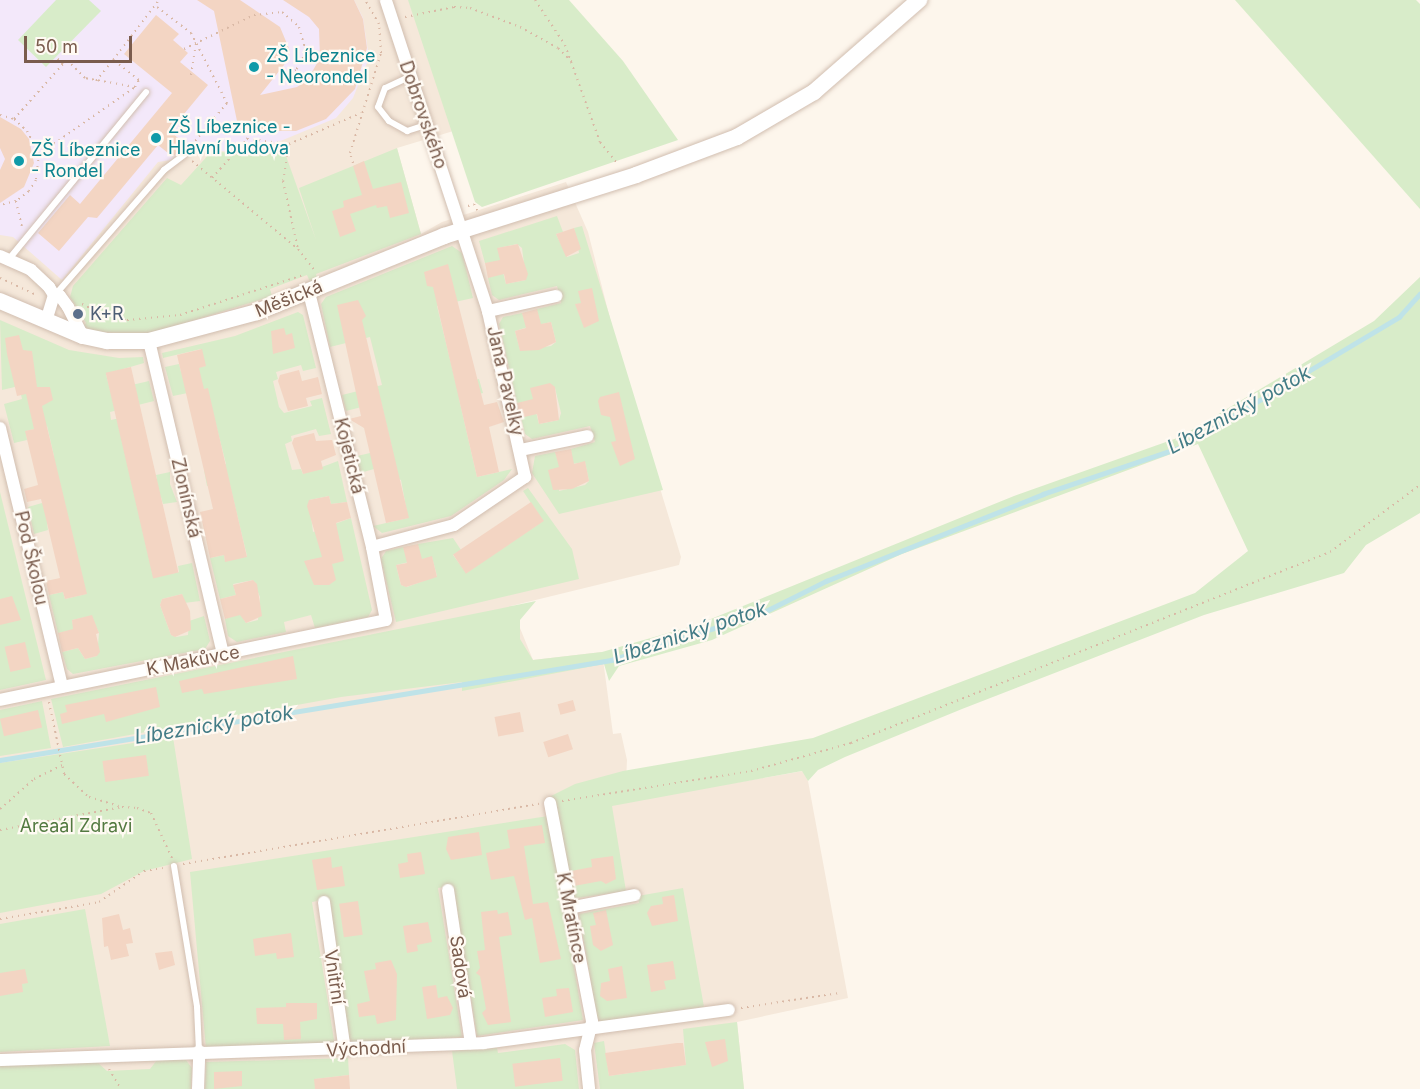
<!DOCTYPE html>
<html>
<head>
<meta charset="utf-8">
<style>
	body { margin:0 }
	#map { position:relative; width:1420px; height:1089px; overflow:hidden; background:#fdf6ec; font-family:Inter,sans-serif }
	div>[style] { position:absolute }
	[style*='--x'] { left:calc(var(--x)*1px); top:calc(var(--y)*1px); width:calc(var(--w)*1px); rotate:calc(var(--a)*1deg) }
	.residential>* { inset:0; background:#f5e8da }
	.education>* { inset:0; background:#f3e8fa }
	.green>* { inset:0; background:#d8ecc9 }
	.stream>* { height:4.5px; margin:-2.25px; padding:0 2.25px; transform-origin:2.25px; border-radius:2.25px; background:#bfe3e8 }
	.building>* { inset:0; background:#f3d5c3; transform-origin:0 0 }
	.path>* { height:2px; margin-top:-1px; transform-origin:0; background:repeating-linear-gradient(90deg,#d9b8a5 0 1.5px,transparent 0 6px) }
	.roads { filter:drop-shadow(0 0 2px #d1beb0) drop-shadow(0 0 2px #d1beb0) }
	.lane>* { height:6px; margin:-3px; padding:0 3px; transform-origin:3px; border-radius:3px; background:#fff }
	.street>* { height:12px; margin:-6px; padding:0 6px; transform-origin:6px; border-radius:6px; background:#fff }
	.secondary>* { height:16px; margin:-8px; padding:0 8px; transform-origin:8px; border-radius:8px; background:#fff }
	.dots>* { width:16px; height:16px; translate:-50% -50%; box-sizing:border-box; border:3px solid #fffaf3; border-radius:50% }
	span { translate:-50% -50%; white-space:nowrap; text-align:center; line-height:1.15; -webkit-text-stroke:4.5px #fffaf3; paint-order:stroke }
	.culture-label { font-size:18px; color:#0d838f }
	.left { translate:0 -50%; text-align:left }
	.street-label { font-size:18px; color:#7a5c4d }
	.service-label { font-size:18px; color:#4e5e75 }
	.park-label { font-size:18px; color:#537a41 }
	.water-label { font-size:20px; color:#437c86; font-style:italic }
	.scale { position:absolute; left:24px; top:36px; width:108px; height:27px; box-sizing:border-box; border:3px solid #7a5c4d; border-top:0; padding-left:8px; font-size:18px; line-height:21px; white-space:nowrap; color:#7a5c4d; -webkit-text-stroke:4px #fffaf3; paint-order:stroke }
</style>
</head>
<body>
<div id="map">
	<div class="residential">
		<i style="clip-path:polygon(0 0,413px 0,460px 129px,397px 148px,421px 234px,442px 222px,566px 182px,588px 232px,619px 354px,681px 557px,679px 565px,511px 606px,533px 660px,602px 652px,613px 734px,621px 733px,627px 760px,625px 802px,803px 771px,808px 781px,848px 998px,737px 1022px,744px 1089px,0 1089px)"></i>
	</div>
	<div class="education">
		<i style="clip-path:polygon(0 0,354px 0,363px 18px,369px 58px,353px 98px,336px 118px,247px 155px,186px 145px,171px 160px,158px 162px,62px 280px,13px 237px,0 235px)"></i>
	</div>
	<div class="green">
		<i style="clip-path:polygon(56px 0,89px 0,101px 11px,46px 67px,18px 40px)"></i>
		<i style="clip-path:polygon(408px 0,569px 0,623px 61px,678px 140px,482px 207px,475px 202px)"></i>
		<i style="clip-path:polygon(1235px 0,1416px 0,1420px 4px,1420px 209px)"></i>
		<i style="clip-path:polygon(397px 148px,421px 234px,316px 274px,318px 281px,311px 284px,307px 275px,270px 289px,272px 296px,150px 334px,92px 332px,83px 326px,86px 323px,70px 297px,73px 286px,167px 178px,181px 185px,212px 151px,246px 155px,285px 153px,316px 240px,299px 188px)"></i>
		<i style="clip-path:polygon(557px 216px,563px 232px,556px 234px,567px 257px,579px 253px,574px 228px,582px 226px,663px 490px,559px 514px,532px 473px,535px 456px,555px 452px,560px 464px,559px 491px,585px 485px,589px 481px,585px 462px,572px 464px,571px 449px,595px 442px,590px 426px,532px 439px,525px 434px,521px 418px,536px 412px,539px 424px,559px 420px,561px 413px,555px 388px,534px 402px,517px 403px,499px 324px,503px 317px,522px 313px,528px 327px,515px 331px,520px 350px,551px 346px,556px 342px,551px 322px,538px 325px,537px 309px,561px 303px,557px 286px,499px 300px,492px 295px,488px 278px,503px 272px,506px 284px,526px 280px,522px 248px,517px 244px,498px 248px,501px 262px,485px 263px,479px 241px)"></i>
		<i style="clip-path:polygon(452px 246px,462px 253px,473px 298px,437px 306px,456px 384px,479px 379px,483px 393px,459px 399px,477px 477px,512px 469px,504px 480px,451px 516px,382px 533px,373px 526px,408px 518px,401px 480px,374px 469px,360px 473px,357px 456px,392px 448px,381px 402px,346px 411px,342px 395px,382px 385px,370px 337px,330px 347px,321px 304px,326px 297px)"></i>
		<i style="clip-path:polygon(1420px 277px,1420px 513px,1366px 545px,1344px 573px,1204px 615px,962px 709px,845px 757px,818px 770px,808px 781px,802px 771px,612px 806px,626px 891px,570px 899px,551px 796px,575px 784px,623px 771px,813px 738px,1195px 593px,1248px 551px,1198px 444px,902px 554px,712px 640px,619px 666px,609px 681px,604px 664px,462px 691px,462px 682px,341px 697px,63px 747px,51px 699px,493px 610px,536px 601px,520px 620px,520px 639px,533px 660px,602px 652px,696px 625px,1014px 496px,1180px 437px,1374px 321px)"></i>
		<i style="clip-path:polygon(298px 312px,303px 315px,316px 368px,303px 371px,301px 365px,276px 372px,278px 379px,273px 381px,279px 407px,284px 413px,312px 406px,310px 401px,322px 398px,331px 434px,319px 436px,316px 429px,291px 436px,292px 441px,285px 444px,292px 470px,301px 469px,303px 474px,338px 461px,347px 502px,331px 504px,329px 496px,309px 500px,313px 532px,351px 518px,372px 610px,368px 617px,315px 628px,311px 615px,284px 622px,286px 632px,237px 642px,228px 636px,225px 619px,240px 613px,246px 623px,258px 620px,260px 597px,253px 580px,233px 584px,236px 595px,220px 599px,210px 558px,224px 555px,225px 561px,247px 556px,229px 481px,207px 486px,204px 470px,226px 464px,207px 389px,173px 396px,165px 367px,179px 364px,181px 372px,205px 366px,201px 349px,163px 358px,162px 353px,235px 336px)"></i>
		<i style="clip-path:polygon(0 320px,69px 350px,119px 358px,143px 357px,144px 363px,106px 374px,110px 390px,149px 381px,154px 401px,110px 412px,111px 420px,120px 418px,157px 480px,156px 475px,170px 472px,170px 484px,177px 502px,163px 504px,161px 497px,152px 554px,157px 577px,179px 572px,178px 566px,192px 563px,200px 601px,184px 603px,182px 594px,162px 599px,160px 605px,171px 635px,176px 637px,188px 635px,189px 621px,204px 616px,210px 641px,205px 649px,73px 674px,67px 669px,62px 652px,78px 648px,85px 659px,97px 656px,99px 633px,91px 616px,72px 620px,74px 630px,58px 633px,49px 595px,63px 592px,65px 599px,86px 594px,47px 523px,48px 530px,34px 534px,28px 507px,42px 503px,54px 456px,47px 426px,26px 431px,27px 440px,14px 443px,4px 404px,22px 399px,19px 386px,2px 390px)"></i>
		<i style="clip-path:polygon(528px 488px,572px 549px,579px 579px,396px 622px,381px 559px,386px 551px,403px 547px,409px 562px,396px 565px,401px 585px,407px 587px,437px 576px,432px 557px,419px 560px,418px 544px,453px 538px,461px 550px,453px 555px,466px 573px,543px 521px,523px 491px)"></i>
		<i style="clip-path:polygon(0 492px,46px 680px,0 690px)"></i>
		<i style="clip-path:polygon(42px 701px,51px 748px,0 756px,0 710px)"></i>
		<i style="clip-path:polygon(173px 737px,192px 859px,144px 871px,101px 894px,0 913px,0 763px)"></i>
		<i style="clip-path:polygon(548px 816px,583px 1020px,477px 1036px,453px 886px,438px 888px,462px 1037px,350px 1044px,327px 899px,312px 902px,335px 1046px,206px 1049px,190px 872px)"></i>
		<i style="clip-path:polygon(683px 888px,704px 1007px,598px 1023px,579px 914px,639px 903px,638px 896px)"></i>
		<i style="clip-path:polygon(85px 909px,110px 1046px,0 1052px,0 924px)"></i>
		<i style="clip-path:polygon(737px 1022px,744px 1089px,600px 1089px,594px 1043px,604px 1041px,609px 1076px,670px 1067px,686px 1065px,683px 1029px)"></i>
		<i style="clip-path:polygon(565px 1044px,575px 1050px,579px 1089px,457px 1089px,452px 1051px,497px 1048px,498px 1053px)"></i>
		<i style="clip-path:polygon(348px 1058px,349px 1075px,315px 1079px,315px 1089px,205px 1089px,206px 1062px)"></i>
		<i style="clip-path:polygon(157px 1060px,186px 1060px,192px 1068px,191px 1089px,0 1089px,0 1065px,96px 1061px,107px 1071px,150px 1069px)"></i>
	</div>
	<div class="stream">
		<i style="--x:0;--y:760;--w:619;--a:-9.29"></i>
		<i style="--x:611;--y:660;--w:156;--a:-17.2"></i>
		<i style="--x:760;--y:614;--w:74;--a:-26.6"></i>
		<i style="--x:826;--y:581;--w:234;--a:-21.8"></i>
		<i style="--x:1043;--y:494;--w:146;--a:-18.8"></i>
		<i style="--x:1181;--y:447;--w:254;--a:-30.8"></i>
		<i style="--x:1399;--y:317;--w:31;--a:-48"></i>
	</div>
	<div class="building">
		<i style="clip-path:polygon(197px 0,240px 0,280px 27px,290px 51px,284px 65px,260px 95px,297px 87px,308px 79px,320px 58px,319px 29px,309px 17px,283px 0,354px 0,363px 19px,367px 48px,355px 89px,326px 119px,296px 131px,267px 131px,237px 121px,214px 11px)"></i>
		<i style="clip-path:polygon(156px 15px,179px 34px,173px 40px,188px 53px,180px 62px,208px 85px,170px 131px,185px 144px,173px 157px,158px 145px,97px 218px,88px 217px,59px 251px,38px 233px,70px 195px,80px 204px,172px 93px,124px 54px)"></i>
		<i style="clip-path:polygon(0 117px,21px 129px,29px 139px,34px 163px,24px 187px,0 203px,0 170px,5px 159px,0 148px)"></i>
		<i style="clip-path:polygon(364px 161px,373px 189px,401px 182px,409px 213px,390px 218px,387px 206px,377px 208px,376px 205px,350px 214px,356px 231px,340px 237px,332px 211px,344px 207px,343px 201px,362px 195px,353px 166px)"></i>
		<i style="clip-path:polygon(574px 228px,581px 249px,566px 257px,556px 234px)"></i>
		<i style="clip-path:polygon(518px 244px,528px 274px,526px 280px,506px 284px,504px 274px,488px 278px,485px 263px,500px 260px,497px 248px)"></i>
		<i style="clip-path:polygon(448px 264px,484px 405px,497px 402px,504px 422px,489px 427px,499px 472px,477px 477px,433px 287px,427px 286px,424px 272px)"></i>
		<i style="clip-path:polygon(592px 288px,599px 321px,584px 328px,575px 304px,581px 303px,578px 291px)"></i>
		<i style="clip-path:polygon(358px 300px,366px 316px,362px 320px,409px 518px,386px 523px,364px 428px,349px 419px,361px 416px,337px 305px)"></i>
		<i style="clip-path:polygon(537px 309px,541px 324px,551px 322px,556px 342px,539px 350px,520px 351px,515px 331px,526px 328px,522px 313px)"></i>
		<i style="clip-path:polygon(284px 328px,286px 335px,292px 333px,295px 348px,273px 354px,271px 331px)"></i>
		<i style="clip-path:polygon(19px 335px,23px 350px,32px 351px,37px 387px,50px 387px,53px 400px,42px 406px,87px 594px,65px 599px,63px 592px,49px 595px,46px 581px,60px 578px,47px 523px,41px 499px,27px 502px,24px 489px,38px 485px,25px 431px,34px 429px,26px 394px,17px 396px,7px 354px,5px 338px)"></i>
		<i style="clip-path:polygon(202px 349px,206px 366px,199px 368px,204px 389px,208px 388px,247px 557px,225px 562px,224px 555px,210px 558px,206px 539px,200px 512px,213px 509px,177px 355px)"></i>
		<i style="left:131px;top:367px;width:211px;height:26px;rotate:77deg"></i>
		<i style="clip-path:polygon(299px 370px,302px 381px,318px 377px,322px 394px,306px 398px,308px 406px,288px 411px,278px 381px,280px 375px)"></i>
		<i style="clip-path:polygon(550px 383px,555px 387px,559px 420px,539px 424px,537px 414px,520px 418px,517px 403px,533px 399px,530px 388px)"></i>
		<i style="clip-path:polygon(619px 392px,635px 459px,620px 466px,611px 442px,616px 441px,610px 417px,601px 415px,598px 401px,600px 397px)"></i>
		<i style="clip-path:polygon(314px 433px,316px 441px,332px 440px,336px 455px,321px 461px,323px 469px,303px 474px,292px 443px,294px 438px)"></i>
		<i style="clip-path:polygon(571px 449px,574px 464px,585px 461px,589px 481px,572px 489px,553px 490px,548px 470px,559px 467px,555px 452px)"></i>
		<i style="clip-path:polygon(329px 496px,331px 504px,347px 502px,351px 518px,336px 523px,344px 561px,332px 564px,336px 580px,329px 585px,314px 585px,304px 561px,322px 557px,307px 506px,309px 500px)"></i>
		<i style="left:531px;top:502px;width:23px;height:94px;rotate:56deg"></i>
		<i style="clip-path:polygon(418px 544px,422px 559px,432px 556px,437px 577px,406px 587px,401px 585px,396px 565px,407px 563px,403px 547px)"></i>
		<i style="clip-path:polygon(253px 580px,257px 584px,262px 616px,246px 623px,240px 615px,225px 619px,220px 599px,236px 595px,233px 585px)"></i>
		<i style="clip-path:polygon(182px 594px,190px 611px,191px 630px,175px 637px,171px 635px,160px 605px,162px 599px)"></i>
		<i style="clip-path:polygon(12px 596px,21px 620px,0 625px,0 599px)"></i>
		<i style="clip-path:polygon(92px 615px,99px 633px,96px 634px,100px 652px,97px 656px,85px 659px,78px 648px,62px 652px,58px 633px,73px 629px,72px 620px)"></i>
		<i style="left:25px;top:642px;width:26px;height:21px;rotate:77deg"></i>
		<i style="clip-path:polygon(293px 656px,297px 679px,204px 694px,202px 689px,182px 693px,179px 681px)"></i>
		<i style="clip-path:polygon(156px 687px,160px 707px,106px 722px,104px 714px,62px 724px,60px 714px,67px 712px,65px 705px)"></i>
		<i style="left:573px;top:700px;width:11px;height:16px;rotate:75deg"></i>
		<i style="left:38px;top:710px;width:18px;height:39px;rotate:77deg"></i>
		<i style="left:520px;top:712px;width:20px;height:26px;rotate:79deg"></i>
		<i style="left:568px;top:734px;width:16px;height:26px;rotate:72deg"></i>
		<i style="left:146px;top:755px;width:21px;height:44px;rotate:82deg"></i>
		<i style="clip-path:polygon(542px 825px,545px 843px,524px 846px,533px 904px,548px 902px,561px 959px,540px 963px,532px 918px,525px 920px,514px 876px,491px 880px,486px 853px,510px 848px,507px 830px)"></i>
		<i style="clip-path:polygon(479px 832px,482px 855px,451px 860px,446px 849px,448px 837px)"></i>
		<i style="clip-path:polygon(421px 852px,425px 874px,400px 878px,398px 864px,408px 862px,407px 854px)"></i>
		<i style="clip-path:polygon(613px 856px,616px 879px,606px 884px,601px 881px,574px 886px,571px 871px,592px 867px,591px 859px)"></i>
		<i style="clip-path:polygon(331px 857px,332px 868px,342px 866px,345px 886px,317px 890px,312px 860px)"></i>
		<i style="clip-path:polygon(674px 895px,678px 921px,652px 926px,647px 913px,651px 906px,663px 904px,662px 897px)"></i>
		<i style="left:358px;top:901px;width:34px;height:19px;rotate:82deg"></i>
		<i style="clip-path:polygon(497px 910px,498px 914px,508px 912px,512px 935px,499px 937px,511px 1022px,488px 1025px,482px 1013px,486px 1009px,480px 976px,476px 973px,480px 968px,477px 951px,485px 950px,481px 912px)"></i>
		<i style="clip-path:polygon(606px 910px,613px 945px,601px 951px,593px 945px,590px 926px,596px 925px,593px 913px)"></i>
		<i style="clip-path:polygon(119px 914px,123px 930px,130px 928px,133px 943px,126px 944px,129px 956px,111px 960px,108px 946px,104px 947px,102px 918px)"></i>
		<i style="clip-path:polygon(428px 922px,432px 942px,417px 945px,418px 951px,407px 953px,403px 926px)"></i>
		<i style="clip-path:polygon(291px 933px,294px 957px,277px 959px,276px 953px,255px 956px,253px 939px)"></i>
		<i style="clip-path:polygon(172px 951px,175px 965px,159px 970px,155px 953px)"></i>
		<i style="clip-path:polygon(391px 960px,397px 974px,396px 1020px,377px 1024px,375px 1015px,359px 1017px,357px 1004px,370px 1001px,364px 971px,376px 969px,375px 963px)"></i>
		<i style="clip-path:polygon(673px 961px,676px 979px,664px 981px,666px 989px,651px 992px,647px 965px)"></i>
		<i style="clip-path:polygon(622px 966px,627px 998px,607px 1001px,600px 996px,601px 983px,610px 981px,608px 969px)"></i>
		<i style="clip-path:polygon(25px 969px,28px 983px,22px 984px,23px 992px,0 996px,0 973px)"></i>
		<i style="clip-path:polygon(436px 985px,438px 998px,447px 996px,453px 1008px,450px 1015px,427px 1019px,422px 987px)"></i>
		<i style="clip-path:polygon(569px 988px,573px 1012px,545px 1017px,542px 998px,557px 996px,556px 989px)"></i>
		<i style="clip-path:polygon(286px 1003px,317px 1003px,317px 1019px,300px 1022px,301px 1039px,284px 1040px,283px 1024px,257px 1024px,256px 1008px,286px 1007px)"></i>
		<i style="clip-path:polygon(725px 1039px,728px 1061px,712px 1067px,705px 1042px)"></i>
		<i style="clip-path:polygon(677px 1043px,683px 1043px,686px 1065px,609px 1076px,605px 1053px)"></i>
		<i style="left:560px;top:1058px;width:23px;height:48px;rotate:83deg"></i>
		<i style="clip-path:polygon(242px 1071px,242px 1086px,214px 1089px,214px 1072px)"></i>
		<i style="clip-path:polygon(349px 1075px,350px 1089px,315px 1089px,314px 1079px)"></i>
	</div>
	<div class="path">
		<i style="--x:535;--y:0;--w:54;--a:56.3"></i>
		<i style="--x:565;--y:45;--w:103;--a:70.2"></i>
		<i style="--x:600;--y:142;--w:28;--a:51"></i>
		<i style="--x:157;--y:7;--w:43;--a:37.4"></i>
		<i style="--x:191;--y:33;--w:79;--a:62.8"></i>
		<i style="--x:227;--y:103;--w:56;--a:129.9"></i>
		<i style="--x:405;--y:17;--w:50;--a:-11.5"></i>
		<i style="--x:454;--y:7;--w:16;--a:4"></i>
		<i style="--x:470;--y:8;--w:53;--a:20.8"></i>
		<i style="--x:520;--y:27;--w:43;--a:28.9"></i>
		<i style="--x:558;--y:48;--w:20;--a:45"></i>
		<i style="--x:184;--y:49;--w:78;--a:-25.9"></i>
		<i style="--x:254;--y:15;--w:28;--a:-6"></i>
		<i style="--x:282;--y:12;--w:23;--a:41"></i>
		<i style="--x:299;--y:27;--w:26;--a:74"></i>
		<i style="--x:306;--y:52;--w:21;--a:119"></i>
		<i style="--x:296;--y:70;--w:14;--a:150"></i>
		<i style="--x:191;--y:75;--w:32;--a:-81"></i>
		<i style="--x:96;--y:81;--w:27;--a:-51"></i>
		<i style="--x:135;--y:87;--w:8;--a:-60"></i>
		<i style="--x:139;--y:80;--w:33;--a:-142"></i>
		<i style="--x:113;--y:60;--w:76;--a:-52.5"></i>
		<i style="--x:0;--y:115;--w:15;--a:16"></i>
		<i style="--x:14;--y:119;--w:18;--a:43"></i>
		<i style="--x:27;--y:131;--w:26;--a:62"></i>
		<i style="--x:39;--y:154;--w:26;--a:97"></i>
		<i style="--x:36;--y:180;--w:13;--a:122"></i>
		<i style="--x:29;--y:191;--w:16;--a:142"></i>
		<i style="--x:16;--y:201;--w:16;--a:166"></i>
		<i style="--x:14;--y:119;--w:74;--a:-48.3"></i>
		<i style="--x:63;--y:64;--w:10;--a:-135"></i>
		<i style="--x:247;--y:139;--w:14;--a:-69"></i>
		<i style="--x:289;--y:144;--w:37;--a:99"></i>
		<i style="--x:283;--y:181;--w:70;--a:77.6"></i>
		<i style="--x:39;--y:154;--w:117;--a:-34.9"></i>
		<i style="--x:135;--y:87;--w:51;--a:-169.8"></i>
		<i style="--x:85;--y:78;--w:24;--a:-135"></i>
		<i style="--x:68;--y:61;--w:6;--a:149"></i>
		<i style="--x:192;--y:161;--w:138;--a:39.7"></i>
		<i style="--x:298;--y:249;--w:28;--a:52"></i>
		<i style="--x:353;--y:163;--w:10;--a:-107"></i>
		<i style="--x:350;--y:153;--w:105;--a:-72.8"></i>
		<i style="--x:381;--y:53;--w:29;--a:-94"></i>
		<i style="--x:379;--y:24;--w:28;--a:-120"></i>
		<i style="--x:212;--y:178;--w:52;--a:-48.1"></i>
		<i style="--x:247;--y:139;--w:42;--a:6.8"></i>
		<i style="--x:289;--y:144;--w:78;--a:-23.3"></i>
		<i style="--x:16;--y:201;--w:27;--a:77"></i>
		<i style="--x:468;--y:206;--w:6;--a:-18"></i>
		<i style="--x:474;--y:204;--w:7;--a:63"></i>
		<i style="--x:0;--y:278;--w:38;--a:25"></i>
		<i style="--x:82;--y:304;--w:28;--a:27"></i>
		<i style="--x:107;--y:317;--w:20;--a:9"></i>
		<i style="--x:127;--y:320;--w:53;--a:-5.4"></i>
		<i style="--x:180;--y:315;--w:129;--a:-18"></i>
		<i style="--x:49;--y:702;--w:74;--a:78.2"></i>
		<i style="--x:64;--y:774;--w:34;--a:43"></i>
		<i style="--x:89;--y:797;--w:31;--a:17"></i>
		<i style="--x:562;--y:801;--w:191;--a:-9"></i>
		<i style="--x:751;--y:771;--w:104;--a:-15.6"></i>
		<i style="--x:851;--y:743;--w:516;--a:-21.74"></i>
		<i style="--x:1330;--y:552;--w:112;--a:-36.7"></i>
		<i style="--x:0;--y:809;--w:45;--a:-41.4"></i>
		<i style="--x:34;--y:779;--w:32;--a:-26"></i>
		<i style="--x:0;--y:830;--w:124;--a:-10.7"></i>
		<i style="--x:122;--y:807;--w:15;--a:4"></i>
		<i style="--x:137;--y:808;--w:15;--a:20"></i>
		<i style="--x:151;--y:813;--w:50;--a:65"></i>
		<i style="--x:183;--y:864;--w:361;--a:-9.6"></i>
		<i style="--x:0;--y:919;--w:100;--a:-9.7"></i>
		<i style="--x:99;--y:902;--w:55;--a:-34.6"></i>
		<i style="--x:144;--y:871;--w:19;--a:-9"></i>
		<i style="--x:741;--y:1008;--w:99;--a:-8.7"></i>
		<i style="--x:109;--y:1069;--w:23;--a:59"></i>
	</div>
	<div class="roads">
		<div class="lane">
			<i style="--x:409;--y:77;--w:26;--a:155"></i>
			<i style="--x:385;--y:88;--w:20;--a:110"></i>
			<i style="--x:378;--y:107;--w:18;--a:52"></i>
			<i style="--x:389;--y:121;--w:21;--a:29"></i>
			<i style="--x:407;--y:131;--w:20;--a:-18"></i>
			<i style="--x:9;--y:259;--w:216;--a:-50.6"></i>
			<i style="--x:55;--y:295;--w:166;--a:-48.9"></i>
			<i style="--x:164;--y:170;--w:26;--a:-37"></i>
			<i style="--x:174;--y:866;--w:143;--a:80.7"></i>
			<i style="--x:197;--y:1007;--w:44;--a:87.4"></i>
		</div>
		<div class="street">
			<i style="--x:0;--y:256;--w:34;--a:24"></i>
			<i style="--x:31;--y:270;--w:25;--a:43"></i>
			<i style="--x:49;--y:287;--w:9;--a:58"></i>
			<i style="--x:54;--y:295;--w:27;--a:107"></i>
			<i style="--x:54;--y:295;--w:6;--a:9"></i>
			<i style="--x:60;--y:296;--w:14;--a:54"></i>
			<i style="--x:68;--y:307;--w:33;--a:63"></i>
			<i style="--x:488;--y:311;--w:70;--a:-12.4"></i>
			<i style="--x:149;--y:341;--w:323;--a:76.7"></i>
			<i style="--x:0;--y:428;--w:266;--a:76.5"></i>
			<i style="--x:521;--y:450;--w:68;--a:-11.8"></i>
			<i style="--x:372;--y:547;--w:85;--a:-15"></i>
			<i style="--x:454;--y:525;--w:86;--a:-34.1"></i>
			<i style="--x:525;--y:477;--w:170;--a:-102.6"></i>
			<i style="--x:488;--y:311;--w:327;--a:-108.2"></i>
			<i style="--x:0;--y:700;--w:394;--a:-11.7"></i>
			<i style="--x:386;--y:620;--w:74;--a:-100.9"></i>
			<i style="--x:372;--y:547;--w:262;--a:-103.9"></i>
			<i style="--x:550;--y:803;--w:223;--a:79.1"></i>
			<i style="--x:592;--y:1022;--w:29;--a:104"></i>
			<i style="--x:585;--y:1050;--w:39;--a:84"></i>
			<i style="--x:448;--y:890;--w:155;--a:81.5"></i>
			<i style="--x:324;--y:902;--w:150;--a:82"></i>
			<i style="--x:569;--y:908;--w:67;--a:-11.1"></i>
			<i style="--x:0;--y:1060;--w:484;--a:-2"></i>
			<i style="--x:484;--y:1043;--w:247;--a:-7.7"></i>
			<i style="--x:198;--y:1089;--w:38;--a:-88"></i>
		</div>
		<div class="secondary">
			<i style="--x:0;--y:301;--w:90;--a:22.9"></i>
			<i style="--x:83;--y:336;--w:25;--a:12"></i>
			<i style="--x:107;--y:341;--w:42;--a:0"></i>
			<i style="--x:149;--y:341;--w:112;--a:-15"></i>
			<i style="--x:257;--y:312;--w:202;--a:-22.1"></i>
			<i style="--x:444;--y:236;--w:201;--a:-17.6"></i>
			<i style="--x:636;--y:175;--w:108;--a:-20.6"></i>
			<i style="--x:737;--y:137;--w:89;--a:-30.3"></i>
			<i style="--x:814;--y:92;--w:140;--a:-41.2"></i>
		</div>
	</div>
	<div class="dots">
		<i style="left:254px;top:67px;background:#0f9aa8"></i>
		<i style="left:156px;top:138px;background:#0f9aa8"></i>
		<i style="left:19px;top:161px;background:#0f9aa8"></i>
		<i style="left:78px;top:314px;background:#5c6f8a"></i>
	</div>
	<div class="culture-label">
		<span class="left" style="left:266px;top:67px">ZŠ Líbeznice<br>- Neorondel</span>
		<span class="left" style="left:168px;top:138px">ZŠ Líbeznice -<br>Hlavní budova</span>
		<span class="left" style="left:31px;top:161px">ZŠ Líbeznice<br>- Rondel</span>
	</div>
	<div class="street-label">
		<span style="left:423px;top:115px;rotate:71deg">Dobrovského</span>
		<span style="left:289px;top:299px;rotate:-22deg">Měšická</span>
		<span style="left:505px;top:381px;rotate:77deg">Jana Pavelky</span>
		<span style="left:349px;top:456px;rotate:76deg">Kojetická</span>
		<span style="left:186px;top:498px;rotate:77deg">Zlonínská</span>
		<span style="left:31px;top:558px;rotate:77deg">Pod Školou</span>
		<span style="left:193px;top:661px;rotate:-11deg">K Makůvce</span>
		<span style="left:571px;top:918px;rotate:79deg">K Mratínce</span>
		<span style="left:460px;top:967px;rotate:82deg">Sadová</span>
		<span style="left:334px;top:977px;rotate:82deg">Vnitřní</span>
		<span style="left:366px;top:1049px;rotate:-3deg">Východní</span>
	</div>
	<div class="service-label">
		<span class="left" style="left:90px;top:314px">K+R</span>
	</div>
	<div class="park-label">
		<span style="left:76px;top:826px">Areaál Zdravi</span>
	</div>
	<div class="water-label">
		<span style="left:1239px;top:410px;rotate:-29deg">Líbeznický potok</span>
		<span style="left:690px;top:633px;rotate:-18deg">Líbeznický potok</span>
		<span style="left:214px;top:725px;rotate:-9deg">Líbeznický potok</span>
	</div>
	<div class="scale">50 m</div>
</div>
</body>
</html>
